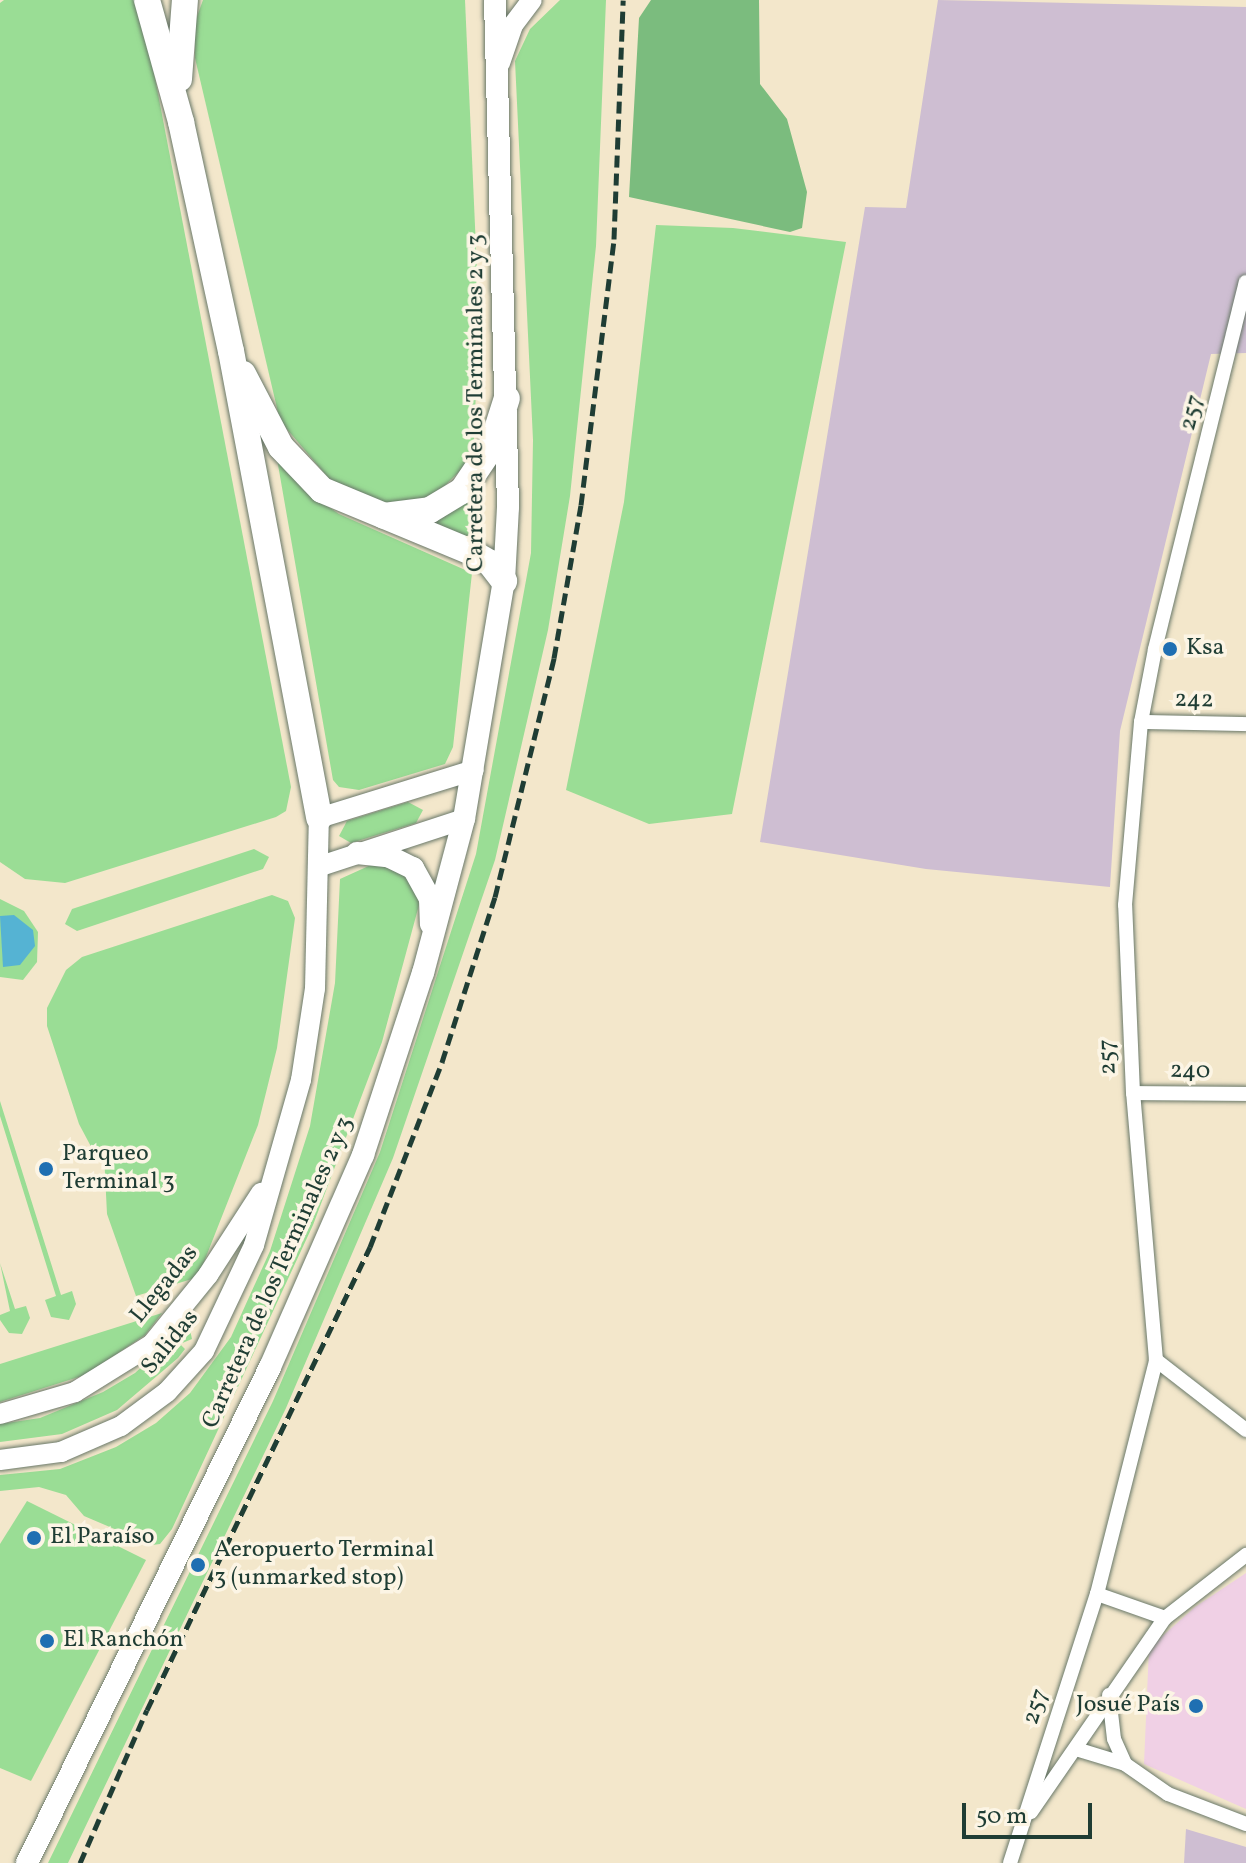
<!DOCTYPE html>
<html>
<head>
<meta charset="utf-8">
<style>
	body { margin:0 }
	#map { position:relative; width:1246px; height:1863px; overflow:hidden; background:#f3e7cb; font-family:Vollkorn,serif }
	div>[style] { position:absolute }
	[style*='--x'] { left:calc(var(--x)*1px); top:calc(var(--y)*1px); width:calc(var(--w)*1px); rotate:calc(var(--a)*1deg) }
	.built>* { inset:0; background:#f0d0e5 }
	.industrial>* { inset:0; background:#cebed2 }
	.green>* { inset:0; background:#9add95 }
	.forest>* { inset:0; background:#7bbc7e }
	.water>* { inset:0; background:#55b3d3 }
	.roads { filter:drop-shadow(0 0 2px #697869) drop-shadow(0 0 2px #697869) }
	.street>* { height:14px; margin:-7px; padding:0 7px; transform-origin:7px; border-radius:7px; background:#fff }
	.secondary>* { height:20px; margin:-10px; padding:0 10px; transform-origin:10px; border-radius:10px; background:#fff }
	.primary>* { height:22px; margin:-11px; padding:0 11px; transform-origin:11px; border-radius:11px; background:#fff }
	.highway>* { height:26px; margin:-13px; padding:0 13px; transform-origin:13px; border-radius:13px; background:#fff }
	.rail>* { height:5px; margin-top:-2.5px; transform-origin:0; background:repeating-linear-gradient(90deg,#1f3d34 0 12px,transparent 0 18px) }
	.dots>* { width:22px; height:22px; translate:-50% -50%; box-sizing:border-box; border:4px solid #fcf5e5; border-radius:50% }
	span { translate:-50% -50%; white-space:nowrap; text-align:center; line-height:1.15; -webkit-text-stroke:7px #fcf5e5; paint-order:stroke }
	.street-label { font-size:24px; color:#1f3d34 }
	.poi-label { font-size:24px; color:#1f3d34 }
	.left { translate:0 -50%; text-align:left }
	.right { translate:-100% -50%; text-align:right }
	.scale { position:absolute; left:962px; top:1803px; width:130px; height:36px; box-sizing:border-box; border:4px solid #1f3d34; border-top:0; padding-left:10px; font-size:24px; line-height:28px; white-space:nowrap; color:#1f3d34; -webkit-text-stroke:6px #fcf5e5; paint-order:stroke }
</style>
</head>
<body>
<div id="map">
	<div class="built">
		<i style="clip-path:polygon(1246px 1573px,1246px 1809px,1144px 1764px,1149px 1648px,1195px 1607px)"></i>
	</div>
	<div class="industrial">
		<i style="clip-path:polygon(938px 0,1246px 7px,1246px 353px,1211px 354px,1120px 731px,1110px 887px,926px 869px,760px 842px,865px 207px,906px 208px)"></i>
		<i style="clip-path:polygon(1186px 1829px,1246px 1847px,1246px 1863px,1184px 1863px)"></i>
	</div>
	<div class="green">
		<i style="clip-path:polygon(4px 0,140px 0,291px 787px,286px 811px,276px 817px,65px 883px,25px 879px,0 862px,0 3px)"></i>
		<i style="clip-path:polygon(203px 0,465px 0,479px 316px,474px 439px,468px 463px,429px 501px,389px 507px,331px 481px,280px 421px,195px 58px,195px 22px)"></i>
		<i style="clip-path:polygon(560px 0,606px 0,596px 246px,570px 496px,548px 630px,495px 860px,393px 1158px,286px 1408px,68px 1863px,48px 1863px,273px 1401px,380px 1152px,476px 854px,531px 553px,533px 440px,515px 61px,530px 29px)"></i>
		<i style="clip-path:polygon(656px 225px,733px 228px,846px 242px,732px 814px,649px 824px,566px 790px,624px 502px)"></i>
		<i style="clip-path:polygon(277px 459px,304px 490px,339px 514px,472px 573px,453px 747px,445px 764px,359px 790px,339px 787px,333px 780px)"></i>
		<i style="clip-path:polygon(477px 493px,477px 538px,470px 544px,426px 527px)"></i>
		<i style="clip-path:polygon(408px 802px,423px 810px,416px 823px,351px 843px,339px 836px,347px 821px)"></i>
		<i style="clip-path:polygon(254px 849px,269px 857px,263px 869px,77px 931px,65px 924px,72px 909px)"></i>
		<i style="clip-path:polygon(373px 864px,402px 867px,418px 893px,419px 905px,382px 1042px,313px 1225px,172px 1529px,160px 1544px,152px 1545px,84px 1516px,66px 1495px,39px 1487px,0 1491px,0 1475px,60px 1469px,116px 1447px,156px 1423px,190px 1393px,231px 1337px,270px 1251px,310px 1126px,335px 983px,340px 879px)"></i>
		<i style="clip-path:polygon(272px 895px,288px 901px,295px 918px,277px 1048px,258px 1125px,202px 1267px,192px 1279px,136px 1296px,107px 1214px,104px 1154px,96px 1156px,79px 1124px,47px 1026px,47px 1008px,66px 970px,82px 957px)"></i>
		<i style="clip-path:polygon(0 899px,24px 911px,38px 932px,37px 962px,23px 980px,0 977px)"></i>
		<i style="clip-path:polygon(0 1101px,61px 1295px,72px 1291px,76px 1304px,69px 1320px,51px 1317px,45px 1300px,56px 1296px,0 1116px)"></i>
		<i style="clip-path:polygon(0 1263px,15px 1309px,26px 1306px,30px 1318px,22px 1334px,9px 1333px,0 1320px,0 1315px,10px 1311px)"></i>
		<i style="clip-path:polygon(162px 1313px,145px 1335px,85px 1375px,0 1402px,0 1364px)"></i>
		<i style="clip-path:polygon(183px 1329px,190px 1330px,192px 1339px,180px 1344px,185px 1349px,178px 1358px,117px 1410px,62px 1434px,0 1442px,0 1424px,40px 1418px,103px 1392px,135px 1373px)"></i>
		<i style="clip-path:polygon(27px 1501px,146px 1560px,31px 1781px,0 1768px,0 1544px)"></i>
	</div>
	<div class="forest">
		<i style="clip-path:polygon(651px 0,759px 0,760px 84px,787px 119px,807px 192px,802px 228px,790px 232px,629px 197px,639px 18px)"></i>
	</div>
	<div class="water">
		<i style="clip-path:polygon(14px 915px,33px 930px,35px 946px,20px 965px,3px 967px,0 916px)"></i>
	</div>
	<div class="roads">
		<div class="street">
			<i style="--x:1141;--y:722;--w:105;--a:1.1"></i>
			<i style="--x:1133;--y:1093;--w:113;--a:0.5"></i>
			<i style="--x:1156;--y:1360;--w:114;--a:37.9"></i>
			<i style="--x:1097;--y:1594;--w:72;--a:19.4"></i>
			<i style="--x:1165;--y:1618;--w:103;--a:-37.9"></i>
			<i style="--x:1109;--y:1695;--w:44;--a:83.5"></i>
			<i style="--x:1114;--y:1739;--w:27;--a:66"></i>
			<i style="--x:1125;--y:1764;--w:52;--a:34.9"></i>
			<i style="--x:1168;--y:1794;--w:84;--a:21"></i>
			<i style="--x:1076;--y:1749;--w:51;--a:17"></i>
			<i style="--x:1031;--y:1812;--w:236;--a:-55.4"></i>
			<i style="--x:1010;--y:1863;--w:283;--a:-72.1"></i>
			<i style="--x:1097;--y:1594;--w:241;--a:-75.8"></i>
			<i style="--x:1156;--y:1360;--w:268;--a:-94.9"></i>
			<i style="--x:1133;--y:1093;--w:188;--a:-92.4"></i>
			<i style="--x:1125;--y:905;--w:184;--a:-85"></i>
			<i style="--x:1141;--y:722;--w:74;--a:-79.1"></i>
			<i style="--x:1155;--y:649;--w:378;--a:-76.1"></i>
		</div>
		<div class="secondary">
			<i style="--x:500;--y:63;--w:40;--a:-71.1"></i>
			<i style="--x:513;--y:25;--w:31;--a:-53"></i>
			<i style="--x:321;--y:866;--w:151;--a:-18.2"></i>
			<i style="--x:0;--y:1414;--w:78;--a:-16.3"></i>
			<i style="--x:75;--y:1392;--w:91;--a:-31.9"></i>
			<i style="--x:152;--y:1344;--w:89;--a:-50.9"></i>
			<i style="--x:208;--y:1275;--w:98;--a:-57.1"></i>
			<i style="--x:0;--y:1460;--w:62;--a:-7.5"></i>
			<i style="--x:61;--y:1452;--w:65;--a:-23.4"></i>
			<i style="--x:121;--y:1426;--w:57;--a:-36.5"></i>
			<i style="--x:167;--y:1392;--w:55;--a:-47.9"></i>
			<i style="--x:204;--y:1351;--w:117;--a:-64.7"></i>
			<i style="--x:254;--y:1245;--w:172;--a:-74.1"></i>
			<i style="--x:301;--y:1080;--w:92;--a:-81.3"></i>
			<i style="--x:315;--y:989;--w:171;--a:-88.7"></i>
			<i style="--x:319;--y:818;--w:162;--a:-17.2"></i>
		</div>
		<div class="primary">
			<i style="--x:357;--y:853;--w:31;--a:6"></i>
			<i style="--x:388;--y:856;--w:28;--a:26"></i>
			<i style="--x:413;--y:868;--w:35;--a:61"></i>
			<i style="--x:430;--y:899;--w:25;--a:88"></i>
			<i style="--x:27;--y:1863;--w:552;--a:-63.9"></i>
			<i style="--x:270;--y:1367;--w:232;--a:-66.3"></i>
			<i style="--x:363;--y:1155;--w:192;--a:-71.8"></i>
			<i style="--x:423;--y:973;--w:159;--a:-75.1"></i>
			<i style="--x:464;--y:819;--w:241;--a:-80.5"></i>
			<i style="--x:504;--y:581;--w:74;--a:-86.9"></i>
			<i style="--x:508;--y:507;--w:507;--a:-91.47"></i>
		</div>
		<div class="highway">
			<i style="--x:147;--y:0;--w:127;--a:74.4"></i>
			<i style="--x:181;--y:122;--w:234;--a:77.7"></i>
			<i style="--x:231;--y:351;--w:475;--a:79.3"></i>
			<i style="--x:179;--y:79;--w:79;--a:-85.7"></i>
			<i style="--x:243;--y:374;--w:82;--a:62.5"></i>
			<i style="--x:281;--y:447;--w:59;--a:46.4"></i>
			<i style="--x:322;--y:490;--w:161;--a:22.6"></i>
			<i style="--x:471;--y:552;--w:22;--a:30"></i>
			<i style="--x:490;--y:563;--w:23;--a:52"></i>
			<i style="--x:384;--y:516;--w:46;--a:-7.4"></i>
			<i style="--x:430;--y:510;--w:37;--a:-31"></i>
			<i style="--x:462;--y:491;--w:52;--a:-56"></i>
			<i style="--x:491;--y:448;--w:52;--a:-72.3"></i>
		</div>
	</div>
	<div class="rail">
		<i style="--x:80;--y:1863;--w:167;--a:-66.4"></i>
		<i style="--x:147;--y:1710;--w:514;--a:-64.28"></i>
		<i style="--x:370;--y:1247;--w:199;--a:-68.7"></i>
		<i style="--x:442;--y:1062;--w:173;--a:-72.2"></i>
		<i style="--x:495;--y:897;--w:246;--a:-76.1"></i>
		<i style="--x:554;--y:658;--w:155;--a:-80"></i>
		<i style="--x:581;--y:505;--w:268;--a:-82.9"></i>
		<i style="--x:614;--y:239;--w:239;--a:-87.8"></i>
	</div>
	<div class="dots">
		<i style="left:1170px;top:649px;background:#1f6fb2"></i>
		<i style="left:46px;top:1169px;background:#1f6fb2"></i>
		<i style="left:34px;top:1538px;background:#1f6fb2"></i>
		<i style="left:198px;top:1565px;background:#1f6fb2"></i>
		<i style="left:47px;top:1641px;background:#1f6fb2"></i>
		<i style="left:1196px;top:1706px;background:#1f6fb2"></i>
	</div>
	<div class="street-label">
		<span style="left:477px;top:403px;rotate:-90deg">Carretera de los Terminales 2 y 3</span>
		<span style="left:1193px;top:413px;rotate:-75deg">257</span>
		<span style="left:1194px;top:701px;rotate:1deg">242</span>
		<span style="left:1109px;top:1057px;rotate:-92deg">257</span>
		<span style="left:1190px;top:1072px;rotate:1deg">240</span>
		<span style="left:279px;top:1273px;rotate:-66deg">Carretera de los Terminales 2 y 3</span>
		<span style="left:165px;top:1285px;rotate:-51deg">Llegadas</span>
		<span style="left:171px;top:1343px;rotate:-51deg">Salidas</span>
		<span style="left:1037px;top:1707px;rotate:-72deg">257</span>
	</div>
	<div class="poi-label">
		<span class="left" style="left:1186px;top:649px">Ksa</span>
		<span class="left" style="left:62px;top:1169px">Parqueo<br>Terminal 3</span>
		<span class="left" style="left:50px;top:1538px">El Paraíso</span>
		<span class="left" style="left:214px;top:1565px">Aeropuerto Terminal<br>3 (unmarked stop)</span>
		<span class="left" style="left:63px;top:1641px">El Ranchón</span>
		<span class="right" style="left:1180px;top:1706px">Josué País</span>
	</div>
	<div class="scale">50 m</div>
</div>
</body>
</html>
